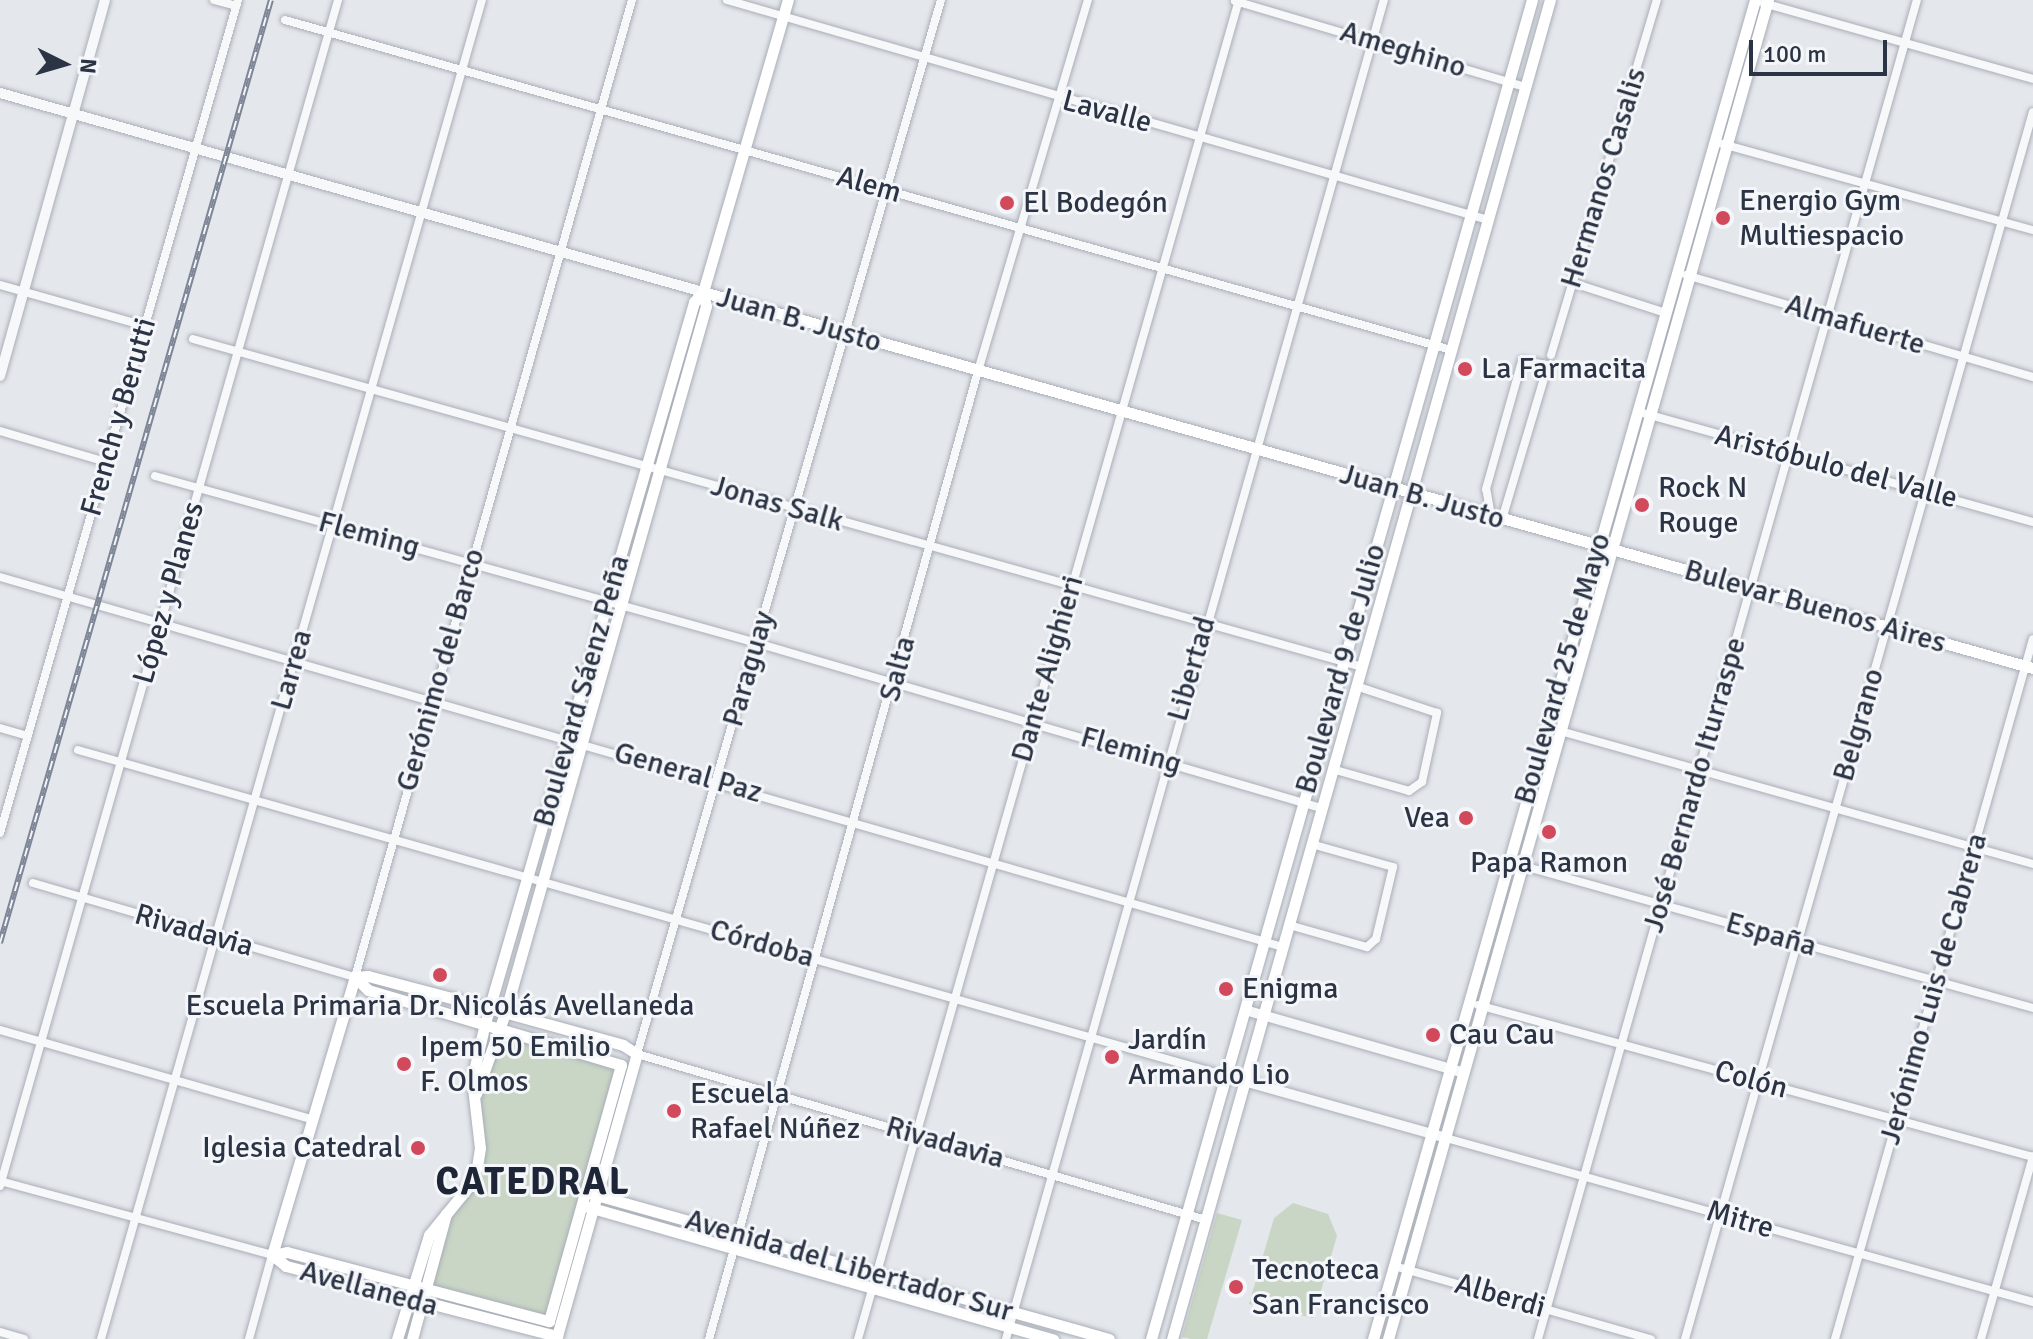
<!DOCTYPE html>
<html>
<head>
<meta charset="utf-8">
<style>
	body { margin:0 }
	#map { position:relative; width:2033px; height:1339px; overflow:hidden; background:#e4e7ec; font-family:Signika,sans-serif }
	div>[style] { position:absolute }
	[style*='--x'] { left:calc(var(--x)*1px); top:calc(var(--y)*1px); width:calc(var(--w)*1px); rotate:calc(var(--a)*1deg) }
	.green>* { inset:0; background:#c9d6c5 }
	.roads { filter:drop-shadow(0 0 2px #a9aeb7) drop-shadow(0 0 2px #a9aeb7) }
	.minor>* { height:8px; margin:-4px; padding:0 4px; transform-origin:4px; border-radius:4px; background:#f7f8fa }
	.tertiary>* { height:10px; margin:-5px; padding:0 5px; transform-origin:5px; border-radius:5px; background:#f7f8fa }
	.secondary>* { height:11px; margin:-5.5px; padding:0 5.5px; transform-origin:5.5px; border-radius:5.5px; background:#fff }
	.rail>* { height:6px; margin-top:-3px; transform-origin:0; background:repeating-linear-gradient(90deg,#f4f6f9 0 9px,#7d8696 0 18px); box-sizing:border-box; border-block:2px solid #7d8696 }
	.dots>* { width:22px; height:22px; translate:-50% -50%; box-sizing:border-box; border:4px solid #f4f6f9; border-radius:50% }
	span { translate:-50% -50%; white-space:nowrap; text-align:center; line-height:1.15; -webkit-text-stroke:6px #f4f6f9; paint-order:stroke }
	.street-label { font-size:30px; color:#2b3445 }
	.poi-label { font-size:30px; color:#2b3445 }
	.left { translate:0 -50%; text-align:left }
	.right { translate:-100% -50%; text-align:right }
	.district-label { font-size:38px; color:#1d2536; font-weight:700; letter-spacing:2px }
	.north { position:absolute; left:24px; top:24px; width:80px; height:80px; -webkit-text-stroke:6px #f4f6f9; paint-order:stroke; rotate:95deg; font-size:22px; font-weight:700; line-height:32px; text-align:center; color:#2b3445 }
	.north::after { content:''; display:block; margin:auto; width:28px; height:36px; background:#2b3445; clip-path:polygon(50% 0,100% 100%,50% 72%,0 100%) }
	.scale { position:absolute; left:1749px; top:40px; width:138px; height:36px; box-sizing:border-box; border:4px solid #2b3445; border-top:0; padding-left:10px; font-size:24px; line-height:28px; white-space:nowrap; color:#2b3445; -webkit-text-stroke:6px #f4f6f9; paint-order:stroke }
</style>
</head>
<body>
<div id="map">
	<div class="green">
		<i style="clip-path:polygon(500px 1027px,619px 1061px,549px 1321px,427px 1289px,442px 1234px,477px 1167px,476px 1094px)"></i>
		<i style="clip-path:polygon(1293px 1203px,1328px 1214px,1337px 1236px,1313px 1318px,1249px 1304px,1274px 1218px)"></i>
		<i style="clip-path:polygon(1217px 1213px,1242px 1220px,1207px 1339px,1191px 1339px,1182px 1337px)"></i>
	</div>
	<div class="roads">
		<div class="minor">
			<i style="--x:214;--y:0;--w:23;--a:15"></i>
			<i style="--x:727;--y:0;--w:792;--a:16.12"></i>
			<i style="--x:941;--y:0;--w:1097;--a:106.09"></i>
			<i style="--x:637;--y:1054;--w:593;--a:16.26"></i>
			<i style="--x:1235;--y:1;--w:303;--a:16.5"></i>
			<i style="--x:1763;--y:3;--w:280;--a:15.7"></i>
			<i style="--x:285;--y:20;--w:1212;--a:15.8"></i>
			<i style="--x:1715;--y:142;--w:330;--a:15.5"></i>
			<i style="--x:1686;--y:275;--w:362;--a:16.4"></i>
			<i style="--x:1573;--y:283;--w:98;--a:17.9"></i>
			<i style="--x:0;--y:285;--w:151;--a:15.8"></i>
			<i style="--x:193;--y:339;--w:1214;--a:15.67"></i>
			<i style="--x:1551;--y:355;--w:370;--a:-73.4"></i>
			<i style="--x:1639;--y:412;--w:409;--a:15.6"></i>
			<i style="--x:0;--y:431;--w:110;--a:16.3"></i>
			<i style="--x:155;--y:476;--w:625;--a:15.5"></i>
			<i style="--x:757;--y:643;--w:588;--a:16.31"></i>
			<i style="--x:1491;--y:516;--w:27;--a:-100"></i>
			<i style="--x:1486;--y:489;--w:133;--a:-74.3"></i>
			<i style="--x:1522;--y:361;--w:26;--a:9"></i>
			<i style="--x:1548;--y:365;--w:161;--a:106.6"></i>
			<i style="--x:0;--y:577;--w:1335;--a:16.09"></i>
			<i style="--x:1546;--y:727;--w:506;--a:15.71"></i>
			<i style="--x:0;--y:728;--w:29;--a:16"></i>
			<i style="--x:78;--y:750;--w:1193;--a:15.85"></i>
			<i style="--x:1332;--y:769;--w:80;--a:15.9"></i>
			<i style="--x:1409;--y:791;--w:16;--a:-35"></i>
			<i style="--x:1422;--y:782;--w:71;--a:-77.7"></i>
			<i style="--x:1437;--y:713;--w:85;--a:-161.6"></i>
			<i style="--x:0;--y:833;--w:866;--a:-74.05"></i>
			<i style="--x:1509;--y:862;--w:544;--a:15.57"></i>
			<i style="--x:33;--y:883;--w:335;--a:16.3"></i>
			<i style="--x:355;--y:977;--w:1016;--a:-74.17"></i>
			<i style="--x:1289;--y:925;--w:81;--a:15.8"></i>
			<i style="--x:1367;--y:947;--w:12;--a:-42"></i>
			<i style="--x:1376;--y:939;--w:74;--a:-76.7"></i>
			<i style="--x:1393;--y:867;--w:85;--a:-164.3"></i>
			<i style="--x:1478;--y:1005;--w:575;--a:15.32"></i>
			<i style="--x:0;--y:1030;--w:326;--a:16"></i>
			<i style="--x:1446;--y:1138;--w:609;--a:15.61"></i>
			<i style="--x:0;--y:1181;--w:282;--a:15.2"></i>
			<i style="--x:272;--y:1255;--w:87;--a:105.3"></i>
			<i style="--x:0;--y:1186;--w:1233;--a:-74.09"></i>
			<i style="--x:1394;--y:1266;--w:267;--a:15.9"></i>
			<i style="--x:0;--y:1332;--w:25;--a:16"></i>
			<i style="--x:101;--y:1339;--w:1392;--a:-74.12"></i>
			<i style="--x:709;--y:1339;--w:1005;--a:-74.47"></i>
			<i style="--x:978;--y:371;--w:387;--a:-73.5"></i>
			<i style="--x:858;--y:1339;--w:1392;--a:-74.12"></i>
			<i style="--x:1006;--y:1339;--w:1391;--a:-74.24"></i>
			<i style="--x:1538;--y:1339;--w:1392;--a:-74.2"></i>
			<i style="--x:1685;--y:1339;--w:1275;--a:-74.17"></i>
			<i style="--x:1835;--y:1339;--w:727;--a:-74.21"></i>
			<i style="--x:1981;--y:1339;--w:190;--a:-74.1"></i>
		</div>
		<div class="tertiary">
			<i style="--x:0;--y:93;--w:731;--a:15.81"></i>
			<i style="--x:0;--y:376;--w:390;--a:-74.4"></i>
			<i style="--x:1245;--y:1010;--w:228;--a:16"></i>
			<i style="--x:1226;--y:1076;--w:229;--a:15.7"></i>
		</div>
		<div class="secondary">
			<i style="--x:703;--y:292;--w:1382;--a:15.79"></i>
			<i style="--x:355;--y:977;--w:13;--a:-4"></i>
			<i style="--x:368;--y:976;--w:125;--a:14.8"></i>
			<i style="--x:489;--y:1008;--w:139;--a:15.4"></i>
			<i style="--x:623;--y:1045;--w:17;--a:33"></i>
			<i style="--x:355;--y:977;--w:18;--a:45"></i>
			<i style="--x:368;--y:990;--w:264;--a:16.5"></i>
			<i style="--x:476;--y:1094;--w:86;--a:-70.3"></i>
			<i style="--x:505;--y:1013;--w:735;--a:-74.13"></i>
			<i style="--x:706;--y:306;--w:14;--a:-102"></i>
			<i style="--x:589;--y:1193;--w:540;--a:15.68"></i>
			<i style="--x:585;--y:1206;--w:487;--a:15.9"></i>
			<i style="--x:272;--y:1255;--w:18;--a:38"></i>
			<i style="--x:286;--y:1266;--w:280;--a:14.5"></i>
			<i style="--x:272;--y:1255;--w:290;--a:-73.4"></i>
			<i style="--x:272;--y:1255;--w:15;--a:-11"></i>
			<i style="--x:287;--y:1252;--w:271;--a:14.8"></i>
			<i style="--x:549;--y:1321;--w:266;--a:-74.3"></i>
			<i style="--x:557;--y:1336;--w:293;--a:-74.2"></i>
			<i style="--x:397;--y:1339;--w:109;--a:-72.9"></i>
			<i style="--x:429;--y:1235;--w:63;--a:-50.8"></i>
			<i style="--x:469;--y:1186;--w:21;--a:-67"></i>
			<i style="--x:477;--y:1167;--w:19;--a:-81"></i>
			<i style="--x:480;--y:1148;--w:69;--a:-96.6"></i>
			<i style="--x:472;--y:1079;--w:57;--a:-76.9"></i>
			<i style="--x:485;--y:1023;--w:751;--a:-73.83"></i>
			<i style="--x:694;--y:302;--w:13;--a:-48"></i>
			<i style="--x:703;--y:292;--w:304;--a:-73.8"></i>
			<i style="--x:412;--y:1339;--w:130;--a:-74.8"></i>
			<i style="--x:1151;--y:1339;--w:1392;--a:-74.12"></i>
			<i style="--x:1172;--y:1339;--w:1391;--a:-74.24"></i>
			<i style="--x:1373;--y:1339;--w:1392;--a:-74.08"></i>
			<i style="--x:1388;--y:1339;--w:1392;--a:-74.16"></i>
		</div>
	</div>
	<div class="rail">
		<i style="--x:0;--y:943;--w:981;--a:-73.97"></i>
	</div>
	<div class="dots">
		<i style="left:1007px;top:203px;background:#d1495b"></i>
		<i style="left:1723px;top:218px;background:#d1495b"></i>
		<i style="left:1465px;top:369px;background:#d1495b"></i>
		<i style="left:1642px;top:505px;background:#d1495b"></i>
		<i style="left:1466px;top:818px;background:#d1495b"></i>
		<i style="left:1549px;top:832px;background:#d1495b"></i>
		<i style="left:440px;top:975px;background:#d1495b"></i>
		<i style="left:1226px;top:989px;background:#d1495b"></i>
		<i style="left:1433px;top:1035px;background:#d1495b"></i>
		<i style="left:1112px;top:1057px;background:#d1495b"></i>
		<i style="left:404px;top:1064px;background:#d1495b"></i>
		<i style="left:674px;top:1111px;background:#d1495b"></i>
		<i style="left:418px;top:1148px;background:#d1495b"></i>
		<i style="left:1236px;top:1287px;background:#d1495b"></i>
	</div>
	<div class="street-label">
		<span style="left:1403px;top:50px;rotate:17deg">Ameghino</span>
		<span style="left:1107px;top:112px;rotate:15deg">Lavalle</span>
		<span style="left:1604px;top:178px;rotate:-73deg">Hermanos Casalis</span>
		<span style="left:869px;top:185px;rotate:16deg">Alem</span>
		<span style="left:799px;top:320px;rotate:16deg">Juan B. Justo</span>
		<span style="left:1855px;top:325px;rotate:17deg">Almafuerte</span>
		<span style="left:119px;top:417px;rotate:-74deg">French y Berutti</span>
		<span style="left:1836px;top:467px;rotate:15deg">Aristóbulo del Valle</span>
		<span style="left:1422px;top:497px;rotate:16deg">Juan B. Justo</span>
		<span style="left:777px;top:504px;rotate:16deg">Jonas Salk</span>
		<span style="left:369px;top:535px;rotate:15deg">Fleming</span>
		<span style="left:169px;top:593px;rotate:-74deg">López y Planes</span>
		<span style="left:1815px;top:607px;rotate:16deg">Bulevar Buenos Aires</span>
		<span style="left:749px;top:669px;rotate:-74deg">Paraguay</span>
		<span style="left:898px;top:669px;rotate:-75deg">Salta</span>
		<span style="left:1048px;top:669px;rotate:-74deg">Dante Alighieri</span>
		<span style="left:1192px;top:669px;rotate:-74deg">Libertad</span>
		<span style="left:1341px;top:669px;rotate:-74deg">Boulevard 9 de Julio</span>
		<span style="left:1563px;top:669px;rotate:-74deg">Boulevard 25 de Mayo</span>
		<span style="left:292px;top:670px;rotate:-74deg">Larrea</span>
		<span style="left:441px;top:670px;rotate:-74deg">Gerónimo del Barco</span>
		<span style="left:582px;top:691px;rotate:-74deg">Boulevard Sáenz Peña</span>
		<span style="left:1859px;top:725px;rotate:-74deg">Belgrano</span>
		<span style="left:1131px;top:751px;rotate:16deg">Fleming</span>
		<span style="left:688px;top:773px;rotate:16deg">General Paz</span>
		<span style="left:1695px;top:785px;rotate:-74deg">José Bernardo Iturraspe</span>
		<span style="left:194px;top:931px;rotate:16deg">Rivadavia</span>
		<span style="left:1771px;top:935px;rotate:16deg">España</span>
		<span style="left:762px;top:944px;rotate:16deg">Córdoba</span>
		<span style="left:1934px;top:989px;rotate:-74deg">Jerónimo Luis de Cabrera</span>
		<span style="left:1751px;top:1080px;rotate:15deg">Colón</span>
		<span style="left:945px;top:1143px;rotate:16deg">Rivadavia</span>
		<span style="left:1740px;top:1220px;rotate:16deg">Mitre</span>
		<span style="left:849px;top:1266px;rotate:16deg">Avenida del Libertador Sur</span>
		<span style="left:369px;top:1289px;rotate:15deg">Avellaneda</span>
		<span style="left:1500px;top:1296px;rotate:16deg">Alberdi</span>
	</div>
	<div class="poi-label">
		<span class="left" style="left:1739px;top:218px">Energio Gym<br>Multiespacio</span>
		<span class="left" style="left:1023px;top:203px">El Bodegón</span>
		<span class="left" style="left:1481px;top:369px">La Farmacita</span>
		<span class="left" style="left:1658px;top:505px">Rock N<br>Rouge</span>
		<span class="right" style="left:1450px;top:818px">Vea</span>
		<span style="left:1549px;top:863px">Papa Ramon</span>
		<span class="left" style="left:1242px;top:989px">Enigma</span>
		<span style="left:440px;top:1006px">Escuela Primaria Dr. Nicolás Avellaneda</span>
		<span class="left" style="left:1449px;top:1035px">Cau Cau</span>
		<span class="left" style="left:1128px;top:1057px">Jardín<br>Armando Lio</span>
		<span class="left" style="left:420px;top:1064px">Ipem 50 Emilio<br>F. Olmos</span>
		<span class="left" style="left:690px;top:1111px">Escuela<br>Rafael Núñez</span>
		<span class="right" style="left:402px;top:1148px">Iglesia Catedral</span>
		<span class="left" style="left:1252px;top:1287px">Tecnoteca<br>San Francisco</span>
	</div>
	<div class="district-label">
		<span style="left:533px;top:1182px">CATEDRAL</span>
	</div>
	<div class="north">N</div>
	<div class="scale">100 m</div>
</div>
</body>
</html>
